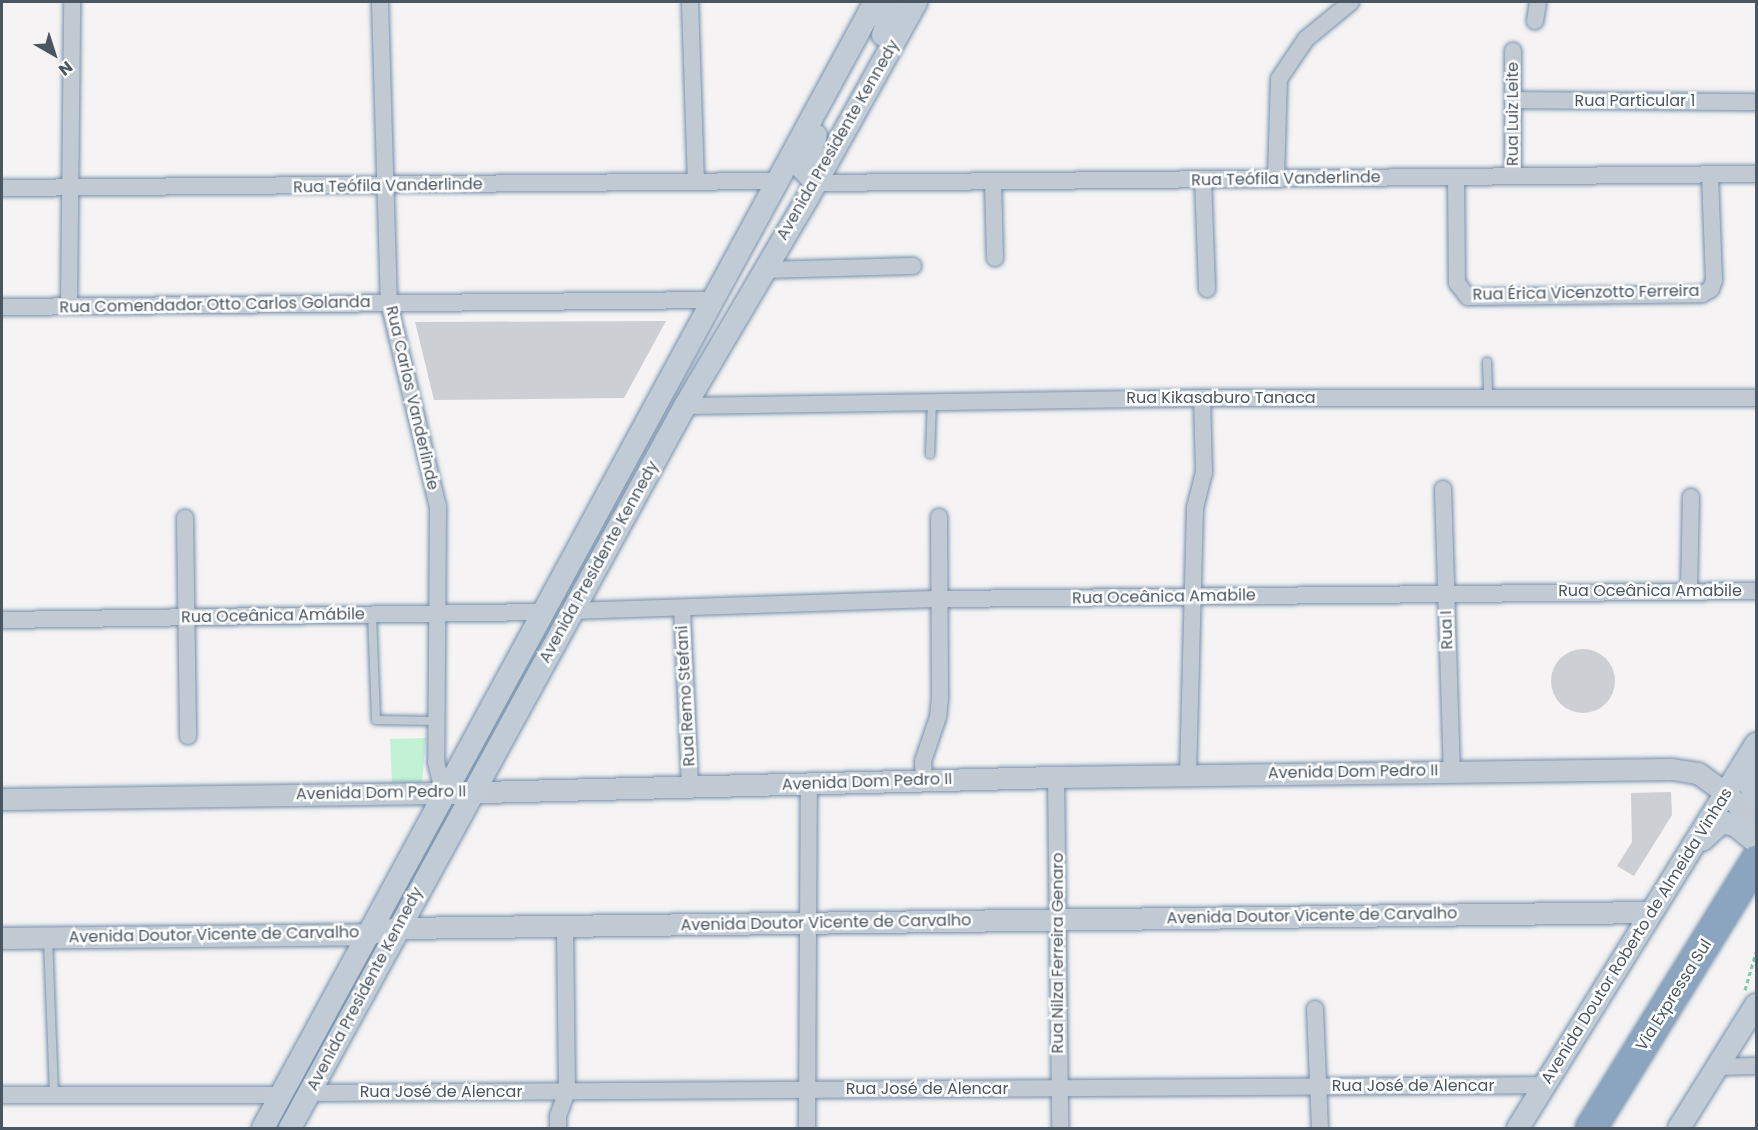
<!DOCTYPE html>
<html>
<head>
<meta charset="utf-8">
<style>
	body { margin:0 }
	#map { position:relative; width:1758px; height:1130px; overflow:hidden; background:#f5f3f3; font-family:Poppins,sans-serif }
	div>[style] { position:absolute }
	[style*='--x'] { left:calc(var(--x)*1px); top:calc(var(--y)*1px); width:calc(var(--w)*1px); rotate:calc(var(--a)*1deg) }
	.green>* { inset:0; background:#c3f1d5 }
	.building>* { inset:0; background:#cdcfd5 }
	.round { border-radius:50% }
	.path>* { height:3px; margin-top:-1.5px; transform-origin:0; background:repeating-linear-gradient(90deg,#7ad0a6 0 4.5px,transparent 0 7.5px) }
	.roads { filter:drop-shadow(0 0 2px #7690ad) drop-shadow(0 0 2px #7690ad) }
	.service>* { height:8px; margin:-4px; padding:0 4px; transform-origin:4px; border-radius:4px; background:#c1cad2 }
	.minor>* { height:16px; margin:-8px; padding:0 8px; transform-origin:8px; border-radius:8px; background:#c1cad2 }
	.tertiary>* { height:21px; margin:-10.5px; padding:0 10.5px; transform-origin:10.5px; border-radius:10.5px; background:#c1cad2 }
	.secondary>* { height:22px; margin:-11px; padding:0 11px; transform-origin:11px; border-radius:11px; background:#c1cbd6 }
	.motorway>* { height:30px; margin:-15px; padding:0 15px; transform-origin:15px; border-radius:15px; background:#8ba5c1 }
	span { translate:-50% -50%; white-space:nowrap; text-align:center; line-height:1.15; -webkit-text-stroke:5px #fff; paint-order:stroke }
	.street-label { font-size:16px; color:#4a5661 }
	.frame { position:absolute; inset:0; border:3px solid #4a5661; pointer-events:none }
	.north { position:absolute; left:24px; top:24px; width:60px; height:60px; -webkit-text-stroke:4px #fff; paint-order:stroke; rotate:141deg; font-size:16px; font-weight:700; line-height:24px; text-align:center; color:#4a5661 }
	.north::after { content:''; display:block; margin:auto; width:21px; height:27px; background:#4a5661; clip-path:polygon(50% 0,100% 100%,50% 72%,0 100%) }
</style>
</head>
<body>
<div id="map">
	<div class="green">
		<i style="clip-path:polygon(426px 738px,422px 782px,410px 788px,406px 783px,392px 783px,390px 739px)"></i>
	</div>
	<div class="building">
		<i style="clip-path:polygon(666px 321px,624px 398px,434px 400px,415px 322px)"></i>
		<i class="round" style="left:1551px;top:649px;width:64px;height:64px"></i>
		<i style="clip-path:polygon(1671px 792px,1672px 815px,1634px 876px,1617px 866px,1632px 842px,1631px 793px)"></i>
	</div>
	<div class="path">
		<i style="--x:1745;--y:990;--w:40;--a:-74"></i>
	</div>
	<div class="roads">
		<div class="service">
			<i style="--x:1487;--y:362;--w:35;--a:88"></i>
			<i style="--x:930;--y:454;--w:53;--a:-87.8"></i>
			<i style="--x:372;--y:614;--w:106;--a:87.8"></i>
			<i style="--x:376;--y:720;--w:60;--a:1"></i>
			<i style="--x:48;--y:938;--w:156;--a:87.8"></i>
		</div>
		<div class="minor">
			<i style="--x:380;--y:2;--w:301;--a:88.3"></i>
			<i style="--x:389;--y:303;--w:210;--a:76.5"></i>
			<i style="--x:438;--y:507;--w:255;--a:90.4"></i>
			<i style="--x:436;--y:762;--w:32;--a:76"></i>
			<i style="--x:690;--y:2;--w:179;--a:88.1"></i>
			<i style="--x:1535;--y:21;--w:19;--a:-81"></i>
			<i style="--x:1513;--y:100;--w:243;--a:0.5"></i>
			<i style="--x:1513;--y:176;--w:125;--a:-90"></i>
			<i style="--x:1456;--y:177;--w:106;--a:89.5"></i>
			<i style="--x:1457;--y:283;--w:18;--a:52"></i>
			<i style="--x:1468;--y:297;--w:234;--a:-0.7"></i>
			<i style="--x:1702;--y:294;--w:10;--a:-29"></i>
			<i style="--x:1711;--y:289;--w:9;--a:-72"></i>
			<i style="--x:1714;--y:280;--w:106;--a:-92.2"></i>
			<i style="--x:1276;--y:178;--w:99;--a:-88.3"></i>
			<i style="--x:1279;--y:79;--w:48;--a:-56"></i>
			<i style="--x:1306;--y:39;--w:58;--a:-39.4"></i>
			<i style="--x:1203;--y:179;--w:110;--a:87.9"></i>
			<i style="--x:993;--y:181;--w:77;--a:88.5"></i>
			<i style="--x:816;--y:183;--w:940;--a:-0.55"></i>
			<i style="--x:2;--y:188;--w:773;--a:-0.52"></i>
			<i style="--x:762;--y:270;--w:151;--a:-1.5"></i>
			<i style="--x:69;--y:306;--w:304;--a:-89.4"></i>
			<i style="--x:2;--y:307;--w:714;--a:-0.56"></i>
			<i style="--x:685;--y:406;--w:517;--a:-0.89"></i>
			<i style="--x:1202;--y:398;--w:554;--a:0"></i>
			<i style="--x:1443;--y:489;--w:282;--a:88.2"></i>
			<i style="--x:185;--y:518;--w:218;--a:89.2"></i>
			<i style="--x:1689;--y:590;--w:93;--a:-88.8"></i>
			<i style="--x:682;--y:608;--w:176;--a:87.4"></i>
			<i style="--x:572;--y:611;--w:368;--a:-1.9"></i>
			<i style="--x:940;--y:599;--w:816;--a:-0.56"></i>
			<i style="--x:2;--y:620;--w:542;--a:-0.85"></i>
			<i style="--x:1188;--y:775;--w:267;--a:-88.5"></i>
			<i style="--x:1195;--y:508;--w:36;--a:-76"></i>
			<i style="--x:1204;--y:473;--w:75;--a:-91.5"></i>
			<i style="--x:1056;--y:777;--w:351;--a:89.3"></i>
			<i style="--x:924;--y:780;--w:19;--a:-93"></i>
			<i style="--x:923;--y:761;--w:46;--a:-71.2"></i>
			<i style="--x:938;--y:717;--w:19;--a:-84"></i>
			<i style="--x:940;--y:698;--w:181;--a:-90.3"></i>
			<i style="--x:1315;--y:1009;--w:119;--a:87.6"></i>
			<i style="--x:1715;--y:1067;--w:41;--a:-1.4"></i>
			<i style="--x:309;--y:1093;--w:1235;--a:-0.37"></i>
			<i style="--x:2;--y:1095;--w:280;--a:0"></i>
			<i style="--x:558;--y:1128;--w:12;--a:-90"></i>
			<i style="--x:558;--y:1116;--w:27;--a:-70"></i>
			<i style="--x:567;--y:1091;--w:165;--a:-90.7"></i>
			<i style="--x:807;--y:1128;--w:344;--a:-89.7"></i>
		</div>
		<div class="tertiary">
			<i style="--x:2;--y:799;--w:442;--a:-0.8"></i>
			<i style="--x:444;--y:793;--w:612;--a:-1.5"></i>
			<i style="--x:1056;--y:777;--w:616;--a:-0.74"></i>
			<i style="--x:1672;--y:769;--w:26;--a:9"></i>
			<i style="--x:1698;--y:773;--w:34;--a:36"></i>
			<i style="--x:1726;--y:793;--w:42;--a:45"></i>
			<i style="--x:2;--y:938;--w:364;--a:-0.6"></i>
			<i style="--x:366;--y:934;--w:32;--a:-11"></i>
			<i style="--x:397;--y:928;--w:1253;--a:-0.73"></i>
		</div>
		<div class="secondary">
			<i style="--x:883;--y:35;--w:35;--a:-70"></i>
			<i style="--x:816;--y:183;--w:19;--a:-133"></i>
			<i style="--x:803;--y:169;--w:36;--a:-69"></i>
			<i style="--x:1754;--y:757;--w:24;--a:107"></i>
			<i style="--x:1747;--y:780;--w:19;--a:62"></i>
			<i style="--x:1702;--y:840;--w:27;--a:-42"></i>
			<i style="--x:1722;--y:822;--w:13;--a:13"></i>
			<i style="--x:1735;--y:825;--w:27;--a:39"></i>
			<i style="--x:263;--y:1128;--w:1282;--a:-61.48"></i>
			<i style="--x:290;--y:1128;--w:823;--a:-61.32"></i>
			<i style="--x:685;--y:406;--w:243;--a:-59.5"></i>
			<i style="--x:808;--y:197;--w:223;--a:-61"></i>
			<i style="--x:1518;--y:1128;--w:452;--a:-58.2"></i>
			<i style="--x:1679;--y:1128;--w:145;--a:-58"></i>
		</div>
		<div class="motorway">
			<i style="--x:1591;--y:1128;--w:314;--a:-58.3"></i>
		</div>
	</div>
	<div class="street-label">
		<span style="left:1635px;top:101px">Rua Particular 1</span>
		<span style="left:1513px;top:114px;rotate:-90deg">Rua Luiz Leite</span>
		<span style="left:838px;top:140px;rotate:-60deg">Avenida Presidente Kennedy</span>
		<span style="left:1286px;top:179px;rotate:-1deg">Rua Teófila Vanderlinde</span>
		<span style="left:388px;top:186px;rotate:-1deg">Rua Teófila Vanderlinde</span>
		<span style="left:1586px;top:293px;rotate:-1deg">Rua Érica Vicenzotto Ferreira</span>
		<span style="left:215px;top:305px;rotate:-1deg">Rua Comendador Otto Carlos Golanda</span>
		<span style="left:412px;top:398px;rotate:77deg">Rua Carlos Vanderlinde</span>
		<span style="left:1221px;top:398px">Rua Kikasaburo Tanaca</span>
		<span style="left:599px;top:562px;rotate:-61deg">Avenida Presidente Kennedy</span>
		<span style="left:1650px;top:591px">Rua Oceânica Amabile</span>
		<span style="left:1164px;top:597px;rotate:-1deg">Rua Oceânica Amabile</span>
		<span style="left:273px;top:616px;rotate:-1deg">Rua Oceânica Amábile</span>
		<span style="left:1447px;top:630px;rotate:-92deg">Rua I</span>
		<span style="left:686px;top:696px;rotate:-93deg">Rua Remo Stefani</span>
		<span style="left:1353px;top:772px;rotate:-1deg">Avenida Dom Pedro II</span>
		<span style="left:867px;top:782px;rotate:-2deg">Avenida Dom Pedro II</span>
		<span style="left:381px;top:793px;rotate:-1deg">Avenida Dom Pedro II</span>
		<span style="left:1312px;top:916px;rotate:-1deg">Avenida Doutor Vicente de Carvalho</span>
		<span style="left:826px;top:923px;rotate:-1deg">Avenida Doutor Vicente de Carvalho</span>
		<span style="left:214px;top:935px;rotate:-1deg">Avenida Doutor Vicente de Carvalho</span>
		<span style="left:1637px;top:936px;rotate:-58deg">Avenida Doutor Roberto de Almeida Vinhas</span>
		<span style="left:1058px;top:953px;rotate:-90deg">Rua Nilza Ferreira Genaro</span>
		<span style="left:365px;top:989px;rotate:-62deg">Avenida Presidente Kennedy</span>
		<span style="left:1674px;top:995px;rotate:-58deg">Via Expressa Sul</span>
		<span style="left:1413px;top:1086px">Rua José de Alencar</span>
		<span style="left:927px;top:1089px">Rua José de Alencar</span>
		<span style="left:441px;top:1092px">Rua José de Alencar</span>
	</div>
	<div class="frame"></div>
	<div class="north">N</div>
</div>
</body>
</html>
